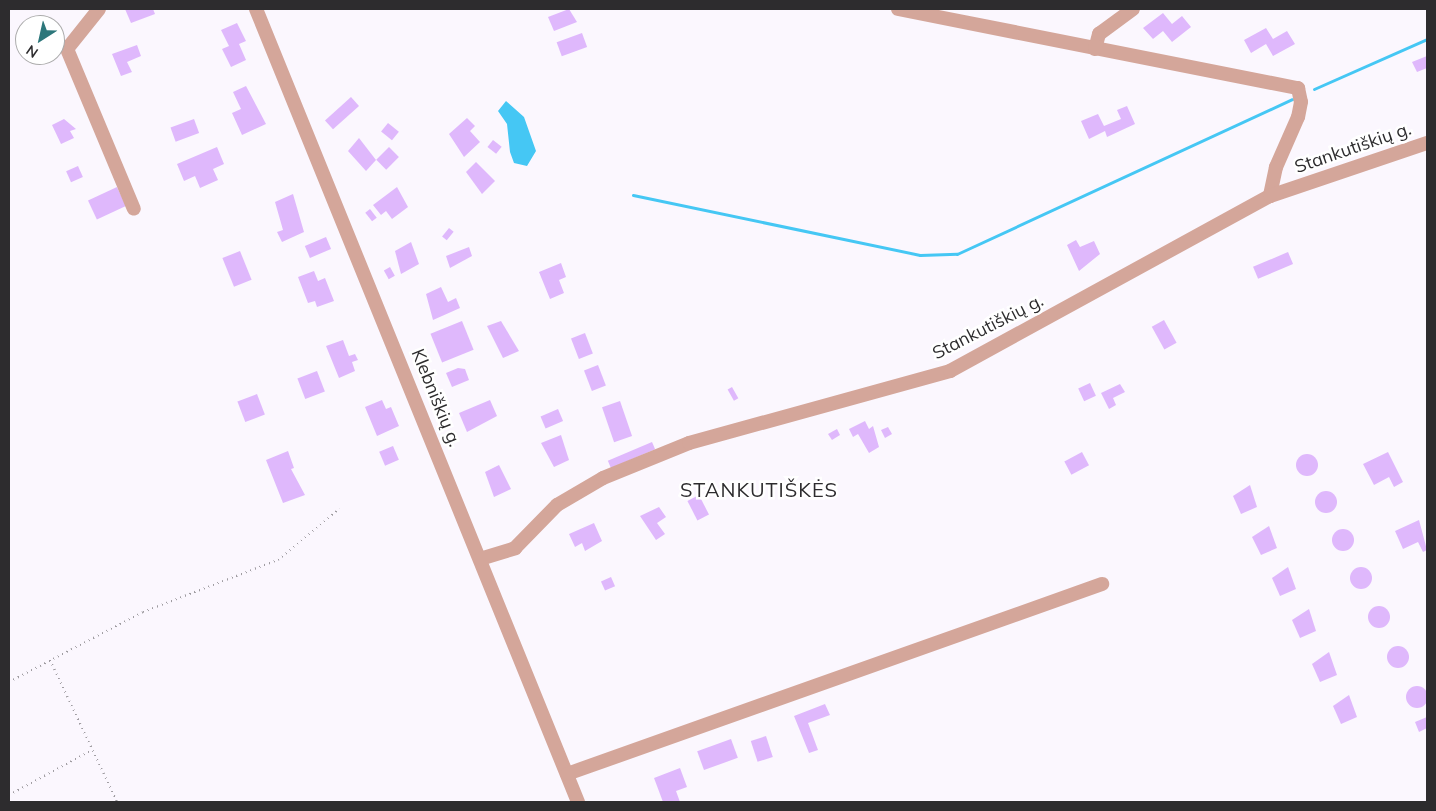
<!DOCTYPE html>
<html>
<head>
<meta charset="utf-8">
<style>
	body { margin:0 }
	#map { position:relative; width:1436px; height:811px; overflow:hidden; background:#fbf7fe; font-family:Mulish,sans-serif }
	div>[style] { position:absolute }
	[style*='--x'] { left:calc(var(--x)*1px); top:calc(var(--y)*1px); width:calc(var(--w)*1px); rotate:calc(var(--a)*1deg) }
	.water>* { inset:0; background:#45c7f4 }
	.stream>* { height:3px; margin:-1.5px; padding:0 1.5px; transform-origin:1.5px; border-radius:1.5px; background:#45c7f4 }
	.building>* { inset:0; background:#dfb8fc; transform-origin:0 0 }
	.round { border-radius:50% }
	.path>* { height:2px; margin-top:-1px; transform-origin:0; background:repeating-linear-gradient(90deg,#9f9ca1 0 1px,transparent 0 5px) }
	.minor>* { height:14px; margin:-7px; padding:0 7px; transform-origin:7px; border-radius:7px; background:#d4a69a }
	span { translate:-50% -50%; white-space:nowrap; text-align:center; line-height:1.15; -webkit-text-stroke:5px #fff; paint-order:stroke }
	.street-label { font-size:18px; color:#2d2c2e }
	.quarter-label { font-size:20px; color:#2d2c2e; letter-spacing:1px }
	.frame { position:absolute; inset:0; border:10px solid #2d2c2e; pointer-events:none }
	.north { position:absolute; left:15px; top:15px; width:50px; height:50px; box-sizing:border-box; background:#fff; border:1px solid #ababab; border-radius:50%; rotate:215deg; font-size:14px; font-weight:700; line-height:20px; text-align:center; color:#2d2c2e }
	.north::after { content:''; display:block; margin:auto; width:18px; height:22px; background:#2d777b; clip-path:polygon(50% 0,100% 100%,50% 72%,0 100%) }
</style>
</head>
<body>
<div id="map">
	<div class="water">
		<i style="clip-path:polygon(506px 101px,524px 117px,536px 151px,527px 166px,514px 163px,510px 152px,507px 124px,498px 111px)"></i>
	</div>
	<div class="stream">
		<i style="--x:1314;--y:89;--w:124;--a:-23.9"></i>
		<i style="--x:633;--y:195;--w:293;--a:11.8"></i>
		<i style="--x:920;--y:255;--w:37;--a:-2"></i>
		<i style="--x:957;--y:254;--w:369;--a:-24.8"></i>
	</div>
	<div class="building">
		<i style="clip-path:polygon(125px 9px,153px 9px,155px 14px,131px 23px)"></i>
		<i style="clip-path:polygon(569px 9px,577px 22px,554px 31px,548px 17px)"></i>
		<i style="clip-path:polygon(1163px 13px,1172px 24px,1182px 16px,1191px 27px,1172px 42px,1163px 31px,1153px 39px,1143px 28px)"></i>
		<i style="clip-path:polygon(237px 23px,246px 41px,239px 44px,246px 60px,231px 67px,222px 49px,229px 46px,221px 30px)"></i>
		<i style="clip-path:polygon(1266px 28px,1273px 39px,1287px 31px,1295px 44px,1273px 56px,1266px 44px,1251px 53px,1244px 40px)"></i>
		<i style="left:582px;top:33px;width:15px;height:27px;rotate:70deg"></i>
		<i style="clip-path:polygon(137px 45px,141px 56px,127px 62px,132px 72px,121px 76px,112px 54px)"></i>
		<i style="clip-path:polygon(1427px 56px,1427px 68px,1417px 72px,1412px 62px)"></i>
		<i style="clip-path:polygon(246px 86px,266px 124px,242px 135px,232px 113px,241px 109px,233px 92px)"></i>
		<i style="left:351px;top:97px;width:12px;height:35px;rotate:48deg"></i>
		<i style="clip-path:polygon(1127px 106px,1135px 124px,1107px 137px,1105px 131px,1089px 139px,1081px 121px,1098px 114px,1104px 126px,1121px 119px,1117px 110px)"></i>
		<i style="clip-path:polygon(467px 118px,475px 126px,470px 131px,480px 142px,464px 157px,449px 134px)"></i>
		<i style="clip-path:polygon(64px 119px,76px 129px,70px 131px,74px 138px,61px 144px,52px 125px)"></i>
		<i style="left:194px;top:119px;width:15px;height:25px;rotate:70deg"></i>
		<i style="left:388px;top:123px;width:14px;height:11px;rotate:39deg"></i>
		<i style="clip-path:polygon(359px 138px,376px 160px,366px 171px,348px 151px)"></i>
		<i style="left:493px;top:140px;width:11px;height:9px;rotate:38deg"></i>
		<i style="clip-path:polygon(217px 147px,224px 164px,213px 169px,218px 180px,200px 188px,195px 176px,184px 181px,177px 164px)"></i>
		<i style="left:389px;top:147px;width:14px;height:18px;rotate:45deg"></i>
		<i style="clip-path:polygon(476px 162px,495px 181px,482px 194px,466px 172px)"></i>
		<i style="left:78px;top:166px;width:12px;height:13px;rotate:66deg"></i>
		<i style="left:117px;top:187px;width:21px;height:32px;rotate:65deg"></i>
		<i style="clip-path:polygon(397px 187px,408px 207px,392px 219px,386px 211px,381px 215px,373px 205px)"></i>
		<i style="clip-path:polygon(293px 194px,304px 232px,282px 242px,277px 232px,283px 230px,275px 202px)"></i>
		<i style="left:370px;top:209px;width:11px;height:6px;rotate:52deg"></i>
		<i style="left:449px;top:228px;width:6px;height:11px;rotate:39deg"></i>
		<i style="left:326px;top:237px;width:13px;height:23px;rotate:67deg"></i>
		<i style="clip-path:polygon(1076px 240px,1080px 247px,1094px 241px,1100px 254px,1079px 271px,1067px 245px)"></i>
		<i style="clip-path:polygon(411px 242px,419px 264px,401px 274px,395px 251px)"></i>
		<i style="clip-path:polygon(469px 247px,472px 256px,450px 268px,446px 256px)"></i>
		<i style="left:240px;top:251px;width:31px;height:19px;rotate:68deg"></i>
		<i style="left:1288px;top:252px;width:13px;height:38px;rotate:67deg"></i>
		<i style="clip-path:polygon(561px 263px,566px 277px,559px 280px,564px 293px,550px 299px,539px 272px)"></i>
		<i style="left:390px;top:267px;width:10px;height:7px;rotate:61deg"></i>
		<i style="clip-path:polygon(314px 271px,318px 281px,325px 278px,334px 301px,317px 307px,315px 301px,308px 303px,298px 277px)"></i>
		<i style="clip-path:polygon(441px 287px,448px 302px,456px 298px,460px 308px,433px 320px,426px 294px)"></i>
		<i style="left:1164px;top:320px;width:26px;height:14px;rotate:61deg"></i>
		<i style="left:462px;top:321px;width:31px;height:34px;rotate:68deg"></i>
		<i style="clip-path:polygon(501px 321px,519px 351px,503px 358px,487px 326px)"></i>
		<i style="left:585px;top:333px;width:22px;height:15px;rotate:69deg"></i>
		<i style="clip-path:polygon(343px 340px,349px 356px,355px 354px,358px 360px,352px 362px,355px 371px,339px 378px,326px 346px)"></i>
		<i style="left:598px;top:365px;width:22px;height:15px;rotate:69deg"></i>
		<i style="clip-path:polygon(458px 368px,465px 369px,469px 380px,452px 387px,446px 373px)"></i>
		<i style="left:317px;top:371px;width:22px;height:21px;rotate:69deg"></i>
		<i style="left:1090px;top:383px;width:14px;height:13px;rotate:65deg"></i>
		<i style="clip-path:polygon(1120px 384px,1125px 392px,1113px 398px,1116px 405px,1109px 409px,1101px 393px)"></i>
		<i style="left:732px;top:387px;width:13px;height:5px;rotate:61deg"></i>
		<i style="left:257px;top:394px;width:22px;height:21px;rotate:69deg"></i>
		<i style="clip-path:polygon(382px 400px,386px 409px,391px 407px,399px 426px,377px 436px,365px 407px)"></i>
		<i style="clip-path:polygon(490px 400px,497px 416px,467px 432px,459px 413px)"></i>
		<i style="left:620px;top:401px;width:37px;height:19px;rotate:71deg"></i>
		<i style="left:558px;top:409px;width:13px;height:19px;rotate:67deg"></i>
		<i style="left:445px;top:414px;width:11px;height:7px;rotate:68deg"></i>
		<i style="clip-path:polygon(865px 421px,869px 429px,873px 426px,879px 447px,869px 453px,858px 434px,853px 437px,849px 429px)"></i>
		<i style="clip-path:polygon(888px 427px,892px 434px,885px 438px,881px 430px)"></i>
		<i style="clip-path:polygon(837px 429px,840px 435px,832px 440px,828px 434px)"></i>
		<i style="clip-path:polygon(561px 435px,569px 460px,554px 467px,541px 443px)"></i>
		<i style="left:652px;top:442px;width:8px;height:48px;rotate:67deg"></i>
		<i style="left:393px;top:446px;width:15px;height:15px;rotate:67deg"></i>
		<i style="clip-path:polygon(288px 451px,294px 468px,291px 469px,305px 495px,283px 503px,266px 460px)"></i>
		<i style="left:1082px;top:452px;width:15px;height:20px;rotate:62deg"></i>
		<i style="clip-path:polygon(1388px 452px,1403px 482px,1394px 487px,1389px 477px,1374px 485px,1363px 464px)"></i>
		<i class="round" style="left:1296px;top:454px;width:22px;height:22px"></i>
		<i style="clip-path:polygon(499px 465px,511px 489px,494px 497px,485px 472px)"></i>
		<i style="clip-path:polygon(1250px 485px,1257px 507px,1241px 514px,1233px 496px)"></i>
		<i class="round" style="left:1315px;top:491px;width:22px;height:22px"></i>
		<i style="left:699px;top:495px;width:22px;height:13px;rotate:63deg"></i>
		<i style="clip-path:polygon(659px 507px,666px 517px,657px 523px,665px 534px,656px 540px,640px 516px)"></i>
		<i style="clip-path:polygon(1419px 520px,1427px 550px,1423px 552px,1418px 542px,1403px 549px,1395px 531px)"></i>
		<i style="clip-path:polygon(594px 523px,602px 541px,585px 551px,582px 543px,575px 547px,569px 534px)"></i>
		<i style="clip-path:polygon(1269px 526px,1277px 548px,1261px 555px,1252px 537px)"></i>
		<i class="round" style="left:1332px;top:529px;width:22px;height:22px"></i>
		<i class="round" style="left:1350px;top:567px;width:22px;height:22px"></i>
		<i style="clip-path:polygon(1288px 567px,1296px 589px,1280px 596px,1272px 578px)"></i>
		<i style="left:611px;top:577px;width:10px;height:11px;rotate:66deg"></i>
		<i class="round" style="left:1368px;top:606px;width:22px;height:22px"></i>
		<i style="clip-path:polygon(1309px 609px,1316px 631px,1300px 638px,1292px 620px)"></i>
		<i class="round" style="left:1387px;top:646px;width:22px;height:22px"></i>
		<i style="clip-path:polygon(1329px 652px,1337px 675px,1320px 682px,1312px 664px)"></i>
		<i class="round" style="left:1406px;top:686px;width:22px;height:22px"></i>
		<i style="clip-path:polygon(1349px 695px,1357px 717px,1341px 724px,1333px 706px)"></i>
		<i style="clip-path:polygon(825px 704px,830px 715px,808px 723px,818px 750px,809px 753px,794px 716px)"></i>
		<i style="clip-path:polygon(1427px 717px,1427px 728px,1419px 732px,1415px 722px)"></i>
		<i style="left:766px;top:736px;width:22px;height:16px;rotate:72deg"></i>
		<i style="left:731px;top:739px;width:20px;height:36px;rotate:70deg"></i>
		<i style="clip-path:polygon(680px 768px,687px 787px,676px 791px,680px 802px,663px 802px,654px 778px)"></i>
	</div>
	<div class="path">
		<i style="--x:50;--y:660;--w:157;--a:64.7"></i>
		<i style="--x:9;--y:682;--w:151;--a:-27.6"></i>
		<i style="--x:143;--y:612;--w:145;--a:-21.1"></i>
		<i style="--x:278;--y:560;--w:80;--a:-39.9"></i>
		<i style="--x:9;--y:795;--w:94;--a:-28.5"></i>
	</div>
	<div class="minor">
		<i style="--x:99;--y:9;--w:51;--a:128.7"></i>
		<i style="--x:67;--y:49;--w:173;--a:67.3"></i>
		<i style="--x:256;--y:9;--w:856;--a:67.9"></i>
		<i style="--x:898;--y:9;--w:408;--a:11.2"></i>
		<i style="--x:1298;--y:88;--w:14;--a:78"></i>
		<i style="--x:1301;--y:102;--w:15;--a:101"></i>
		<i style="--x:1298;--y:117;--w:55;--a:113.7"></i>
		<i style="--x:1276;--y:167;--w:30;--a:102"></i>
		<i style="--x:1095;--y:49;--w:16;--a:-75"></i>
		<i style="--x:1099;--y:34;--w:42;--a:-36.3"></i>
		<i style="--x:480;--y:559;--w:37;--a:-17"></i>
		<i style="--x:515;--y:548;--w:60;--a:-45.7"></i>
		<i style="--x:557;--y:505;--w:53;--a:-30.4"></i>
		<i style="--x:603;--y:478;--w:93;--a:-22.1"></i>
		<i style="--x:689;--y:443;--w:271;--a:-15.4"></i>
		<i style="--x:950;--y:371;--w:365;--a:-28.7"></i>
		<i style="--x:1270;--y:196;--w:166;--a:-18.7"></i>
		<i style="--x:567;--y:774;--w:568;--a:-19.55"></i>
	</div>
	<div class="street-label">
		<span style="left:1353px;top:148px;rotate:-19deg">Stankutiškių g.</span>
		<span style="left:988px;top:327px;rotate:-27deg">Stankutiškių g.</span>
		<span style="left:436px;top:398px;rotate:68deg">Klebniškių g.</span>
	</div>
	<div class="quarter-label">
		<span style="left:759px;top:489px">STANKUTIŠKĖS</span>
	</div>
	<div class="frame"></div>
	<div class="north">N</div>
</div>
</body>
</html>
